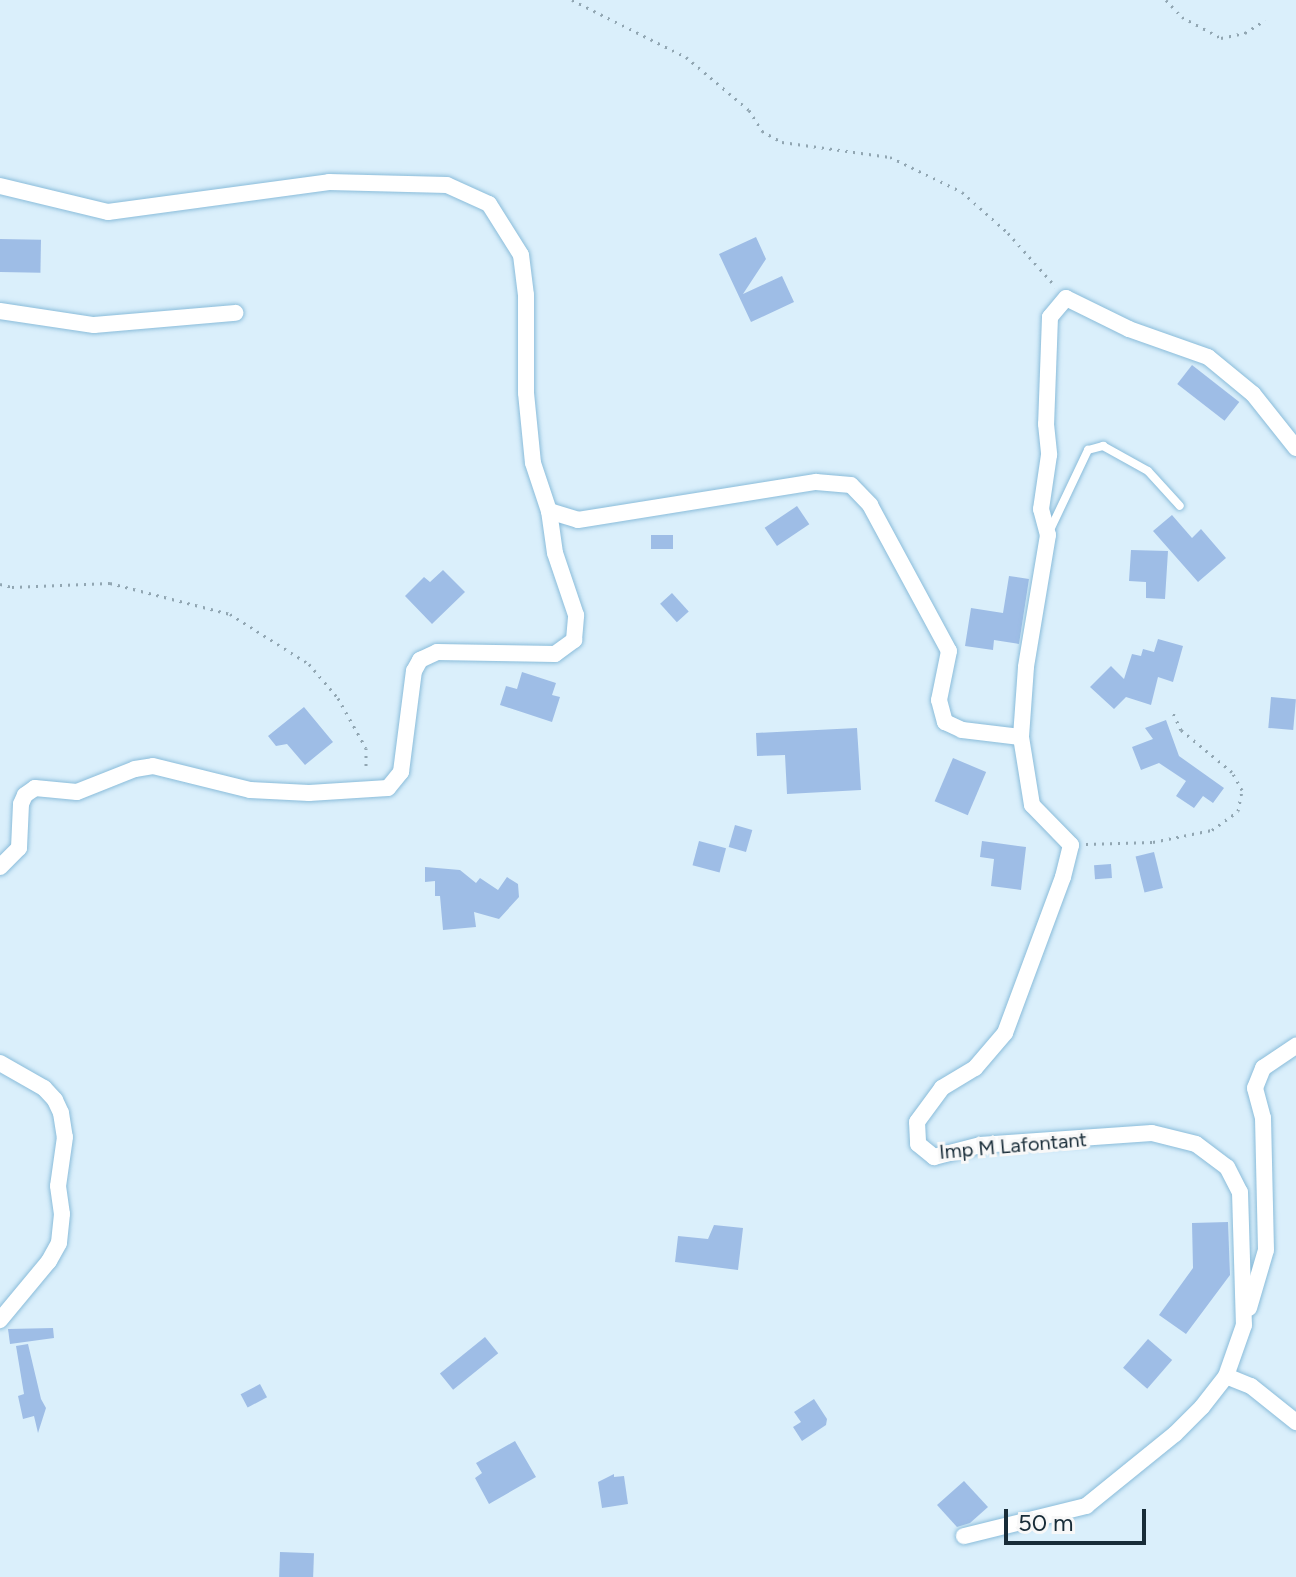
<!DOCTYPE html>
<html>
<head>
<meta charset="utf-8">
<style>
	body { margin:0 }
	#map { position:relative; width:1296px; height:1577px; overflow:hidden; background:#daeffb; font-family:Figtree,sans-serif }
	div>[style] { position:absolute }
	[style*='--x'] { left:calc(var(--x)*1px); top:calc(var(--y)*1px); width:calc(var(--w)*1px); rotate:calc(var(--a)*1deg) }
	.building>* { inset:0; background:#9ebde6; transform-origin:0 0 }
	.path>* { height:3px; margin-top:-1.5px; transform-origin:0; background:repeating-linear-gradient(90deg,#91a6b2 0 2px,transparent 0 8px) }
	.roads { filter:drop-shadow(0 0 2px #8abcda) drop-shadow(0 0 2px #8abcda) }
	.service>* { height:8px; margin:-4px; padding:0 4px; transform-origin:4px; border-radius:4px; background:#fff }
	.minor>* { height:16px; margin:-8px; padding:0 8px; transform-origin:8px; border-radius:8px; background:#fff }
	span { translate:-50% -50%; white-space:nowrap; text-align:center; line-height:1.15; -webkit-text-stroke:6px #f8f8f8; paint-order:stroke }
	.street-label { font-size:20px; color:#182c38 }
	.scale { position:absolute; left:1004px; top:1509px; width:142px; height:36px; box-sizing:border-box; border:4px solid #182c38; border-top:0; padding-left:10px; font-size:24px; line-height:28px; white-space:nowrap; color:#182c38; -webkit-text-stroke:6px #f8f8f8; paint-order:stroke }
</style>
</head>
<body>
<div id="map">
	<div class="building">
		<i style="clip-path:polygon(756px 237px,766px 259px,743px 294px,782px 276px,794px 302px,751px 322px,719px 254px)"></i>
		<i style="left:0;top:239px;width:41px;height:33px;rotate:1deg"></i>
		<i style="left:1192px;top:365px;width:60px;height:24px;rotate:38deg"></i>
		<i style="left:797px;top:506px;width:22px;height:39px;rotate:56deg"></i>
		<i style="clip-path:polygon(1172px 515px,1192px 538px,1201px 529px,1226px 558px,1198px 582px,1153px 531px)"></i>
		<i style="left:651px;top:535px;width:22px;height:14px"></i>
		<i style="clip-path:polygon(1131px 550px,1168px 551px,1165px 599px,1146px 598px,1146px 582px,1129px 581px)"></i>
		<i style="clip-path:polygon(443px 570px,465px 592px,432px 624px,405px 596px,424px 577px,430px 582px)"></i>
		<i style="clip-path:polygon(1009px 576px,1029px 579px,1019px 644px,994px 640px,993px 650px,965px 646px,971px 608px,1003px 613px)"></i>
		<i style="left:672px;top:593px;width:25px;height:16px;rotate:48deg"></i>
		<i style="clip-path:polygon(1158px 639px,1183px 646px,1173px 682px,1158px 677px,1151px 705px,1126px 697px,1114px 709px,1090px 687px,1111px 666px,1124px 679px,1132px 654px,1141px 656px,1143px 649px,1154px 652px)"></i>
		<i style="clip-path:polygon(522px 672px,556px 683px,552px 695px,560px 697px,552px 722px,500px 705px,506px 686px,517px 689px)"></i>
		<i style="left:1271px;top:697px;width:25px;height:31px;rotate:5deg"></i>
		<i style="clip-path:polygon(304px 707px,333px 742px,305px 765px,287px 744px,276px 746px,268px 736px)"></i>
		<i style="clip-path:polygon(1166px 720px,1179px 756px,1224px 788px,1213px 803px,1203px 796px,1194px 808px,1176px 796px,1186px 781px,1159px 763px,1141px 770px,1132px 747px,1153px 739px,1145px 728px)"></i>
		<i style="clip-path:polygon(857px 728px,861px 790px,787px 794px,785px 755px,757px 756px,756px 733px)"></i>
		<i style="left:953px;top:758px;width:36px;height:47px;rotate:23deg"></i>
		<i style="left:735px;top:825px;width:18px;height:23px;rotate:16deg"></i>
		<i style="left:699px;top:841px;width:28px;height:25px;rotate:15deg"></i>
		<i style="clip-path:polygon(982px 841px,1026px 847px,1021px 890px,991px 886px,994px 859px,980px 857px)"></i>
		<i style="left:1154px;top:852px;width:37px;height:19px;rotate:76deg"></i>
		<i style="left:1111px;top:864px;width:14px;height:17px;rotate:86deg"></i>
		<i style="clip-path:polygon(425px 867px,460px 870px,476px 883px,480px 878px,498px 890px,507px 877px,518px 884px,519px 897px,499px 919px,474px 912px,476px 927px,443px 930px,440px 896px,435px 896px,435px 881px,425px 882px)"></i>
		<i style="clip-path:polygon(1228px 1222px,1230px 1275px,1186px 1334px,1159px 1315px,1193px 1268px,1192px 1223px)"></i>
		<i style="clip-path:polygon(714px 1225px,743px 1228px,738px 1270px,675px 1262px,678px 1236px,708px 1239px)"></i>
		<i style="clip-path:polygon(53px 1328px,54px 1338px,10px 1344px,8px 1329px)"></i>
		<i style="left:485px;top:1337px;width:21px;height:58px;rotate:51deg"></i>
		<i style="left:1148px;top:1339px;width:32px;height:38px;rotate:41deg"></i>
		<i style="clip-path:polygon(28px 1344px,41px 1399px,46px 1408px,38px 1433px,34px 1416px,23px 1419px,18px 1396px,24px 1394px,16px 1346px)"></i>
		<i style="left:260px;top:1384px;width:15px;height:22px;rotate:62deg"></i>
		<i style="clip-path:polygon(814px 1399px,827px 1419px,826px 1425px,802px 1441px,793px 1427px,801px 1422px,794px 1412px)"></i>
		<i style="clip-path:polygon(515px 1441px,536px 1477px,489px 1504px,475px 1478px,482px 1473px,476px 1463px)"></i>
		<i style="clip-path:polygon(614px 1474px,614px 1477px,624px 1476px,628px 1504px,602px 1508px,598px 1482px)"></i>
		<i style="clip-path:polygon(964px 1481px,988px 1507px,970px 1523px,957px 1527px,937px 1505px)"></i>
		<i style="left:280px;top:1552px;width:34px;height:25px;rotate:2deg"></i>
	</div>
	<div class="path">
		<i style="--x:572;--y:0;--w:127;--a:26.6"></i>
		<i style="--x:686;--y:57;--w:82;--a:40.1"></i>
		<i style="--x:749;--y:110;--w:25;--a:58"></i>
		<i style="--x:762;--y:131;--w:23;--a:29"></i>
		<i style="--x:782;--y:142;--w:109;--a:7.9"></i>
		<i style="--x:890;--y:157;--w:80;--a:25.9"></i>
		<i style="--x:962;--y:192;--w:62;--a:41.7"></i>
		<i style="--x:1008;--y:233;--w:72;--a:48.4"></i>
		<i style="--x:1166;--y:0;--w:23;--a:47"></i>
		<i style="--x:1182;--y:17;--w:44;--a:28.3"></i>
		<i style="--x:1221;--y:38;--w:25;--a:-12"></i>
		<i style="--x:1245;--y:33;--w:24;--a:-33"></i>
		<i style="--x:0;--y:584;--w:12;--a:14"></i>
		<i style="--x:12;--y:587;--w:98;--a:-2.3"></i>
		<i style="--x:110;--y:583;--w:124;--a:14.5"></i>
		<i style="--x:230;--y:614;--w:93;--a:32.3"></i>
		<i style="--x:309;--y:664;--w:45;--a:49.5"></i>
		<i style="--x:338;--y:698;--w:57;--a:60.8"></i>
		<i style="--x:366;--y:748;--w:23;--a:90"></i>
		<i style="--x:1086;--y:844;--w:67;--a:-1.7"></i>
		<i style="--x:1153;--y:842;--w:60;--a:-11.5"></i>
		<i style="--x:1212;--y:830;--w:32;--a:-36"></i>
		<i style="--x:1238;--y:811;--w:21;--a:-79"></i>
		<i style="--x:1242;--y:790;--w:21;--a:-119"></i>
		<i style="--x:1232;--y:772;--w:66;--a:-140.5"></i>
		<i style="--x:1181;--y:730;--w:21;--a:-115"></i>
	</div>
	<div class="roads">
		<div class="service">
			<i style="--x:1050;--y:530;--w:89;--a:-64.6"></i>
			<i style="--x:1088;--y:450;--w:16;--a:-15"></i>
			<i style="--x:1103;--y:446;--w:51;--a:29.1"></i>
			<i style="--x:1148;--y:471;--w:47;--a:47.6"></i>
		</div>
		<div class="minor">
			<i style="--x:0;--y:186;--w:111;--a:13.5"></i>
			<i style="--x:108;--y:212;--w:223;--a:-7.7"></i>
			<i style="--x:329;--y:182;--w:118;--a:1.5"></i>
			<i style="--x:447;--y:185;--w:46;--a:24.3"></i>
			<i style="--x:489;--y:204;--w:60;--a:57.9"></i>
			<i style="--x:521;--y:255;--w:40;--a:82.9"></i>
			<i style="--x:526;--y:295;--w:98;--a:90"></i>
			<i style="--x:526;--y:393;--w:70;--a:84.3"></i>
			<i style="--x:533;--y:463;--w:51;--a:71.6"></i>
			<i style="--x:549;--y:511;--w:30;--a:17"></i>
			<i style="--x:578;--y:520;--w:241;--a:-9.1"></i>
			<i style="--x:816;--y:482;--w:35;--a:5"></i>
			<i style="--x:851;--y:485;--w:28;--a:46"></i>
			<i style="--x:870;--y:505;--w:166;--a:61.6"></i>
			<i style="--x:949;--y:651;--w:50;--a:101.5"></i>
			<i style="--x:939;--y:700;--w:23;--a:75"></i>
			<i style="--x:945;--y:722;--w:19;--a:25"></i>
			<i style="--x:962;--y:730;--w:59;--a:6.8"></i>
			<i style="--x:0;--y:311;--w:95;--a:8.5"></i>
			<i style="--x:94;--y:325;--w:142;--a:-4.9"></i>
			<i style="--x:1296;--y:448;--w:69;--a:-128.5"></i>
			<i style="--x:1253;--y:394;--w:58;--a:-140.6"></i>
			<i style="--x:1208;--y:357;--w:84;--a:-160.5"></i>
			<i style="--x:1129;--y:329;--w:70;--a:-153.8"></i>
			<i style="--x:1066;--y:298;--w:25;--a:130"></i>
			<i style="--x:1050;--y:317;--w:107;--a:92.1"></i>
			<i style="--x:1046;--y:424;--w:31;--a:84"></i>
			<i style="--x:1049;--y:455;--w:55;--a:98.4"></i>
			<i style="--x:1041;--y:509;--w:27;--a:75"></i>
			<i style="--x:1048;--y:535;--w:134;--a:99.5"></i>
			<i style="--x:1026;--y:667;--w:70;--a:94.1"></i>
			<i style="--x:1021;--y:737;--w:69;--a:80.8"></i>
			<i style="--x:1032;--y:805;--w:56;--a:45.7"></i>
			<i style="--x:1071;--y:845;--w:33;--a:104"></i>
			<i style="--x:1063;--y:877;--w:166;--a:110.4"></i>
			<i style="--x:1005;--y:1033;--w:46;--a:130.6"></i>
			<i style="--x:975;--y:1068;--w:39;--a:149"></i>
			<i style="--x:942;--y:1088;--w:42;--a:126.3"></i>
			<i style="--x:917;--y:1122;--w:22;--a:87"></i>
			<i style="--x:918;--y:1144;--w:21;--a:39"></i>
			<i style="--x:934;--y:1157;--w:48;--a:-14.6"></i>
			<i style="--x:980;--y:1145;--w:172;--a:-4"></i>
			<i style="--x:1152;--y:1133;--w:45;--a:14"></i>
			<i style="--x:1196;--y:1144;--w:39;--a:37"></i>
			<i style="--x:1227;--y:1167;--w:28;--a:63"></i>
			<i style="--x:1240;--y:1192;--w:133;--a:88.3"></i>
			<i style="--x:1244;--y:1325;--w:54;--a:109.4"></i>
			<i style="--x:1226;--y:1376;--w:27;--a:22"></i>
			<i style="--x:1251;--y:1386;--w:58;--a:38.7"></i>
			<i style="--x:0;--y:867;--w:27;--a:-45"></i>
			<i style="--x:19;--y:848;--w:44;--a:-87.4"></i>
			<i style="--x:21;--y:804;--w:10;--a:-66"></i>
			<i style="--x:25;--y:795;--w:12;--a:-35"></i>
			<i style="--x:35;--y:788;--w:42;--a:5.4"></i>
			<i style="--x:77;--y:792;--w:62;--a:-21.6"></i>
			<i style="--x:135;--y:769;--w:18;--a:-9"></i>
			<i style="--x:153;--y:766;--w:100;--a:13.9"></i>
			<i style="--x:250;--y:790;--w:59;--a:2.9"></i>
			<i style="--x:309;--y:793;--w:79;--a:-3.6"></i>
			<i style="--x:388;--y:788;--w:21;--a:-51"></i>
			<i style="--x:401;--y:772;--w:102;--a:-82.7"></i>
			<i style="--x:414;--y:671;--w:13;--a:-61"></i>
			<i style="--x:420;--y:660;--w:19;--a:-25"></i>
			<i style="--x:437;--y:652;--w:118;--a:1"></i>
			<i style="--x:555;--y:654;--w:24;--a:-36"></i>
			<i style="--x:574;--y:640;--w:25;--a:-85"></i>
			<i style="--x:576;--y:615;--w:65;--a:-108.7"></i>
			<i style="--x:555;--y:553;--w:42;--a:-98.1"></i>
			<i style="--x:0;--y:1063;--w:51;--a:29.6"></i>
			<i style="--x:44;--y:1088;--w:16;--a:47"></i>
			<i style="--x:55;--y:1100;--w:14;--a:65"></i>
			<i style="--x:61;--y:1113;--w:24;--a:81"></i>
			<i style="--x:65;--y:1137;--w:49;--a:98.1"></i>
			<i style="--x:58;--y:1186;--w:28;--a:82"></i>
			<i style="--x:62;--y:1214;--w:29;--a:96"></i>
			<i style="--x:59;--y:1243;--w:21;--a:119"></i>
			<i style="--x:49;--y:1261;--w:77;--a:129.7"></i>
			<i style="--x:1249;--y:1308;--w:60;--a:-73.7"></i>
			<i style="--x:1266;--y:1250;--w:132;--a:-91.3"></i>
			<i style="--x:1263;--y:1118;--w:31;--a:-105"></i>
			<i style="--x:1255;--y:1088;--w:22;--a:-68"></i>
			<i style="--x:1263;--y:1068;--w:40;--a:-34"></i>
			<i style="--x:964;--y:1536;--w:126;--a:-13.8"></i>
			<i style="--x:1086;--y:1506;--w:114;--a:-39"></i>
			<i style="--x:1175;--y:1434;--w:38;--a:-45"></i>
			<i style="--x:1202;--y:1407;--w:39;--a:-52"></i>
		</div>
	</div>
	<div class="street-label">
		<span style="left:1013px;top:1146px;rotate:-5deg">Imp M Lafontant</span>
	</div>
	<div class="scale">50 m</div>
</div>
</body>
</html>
